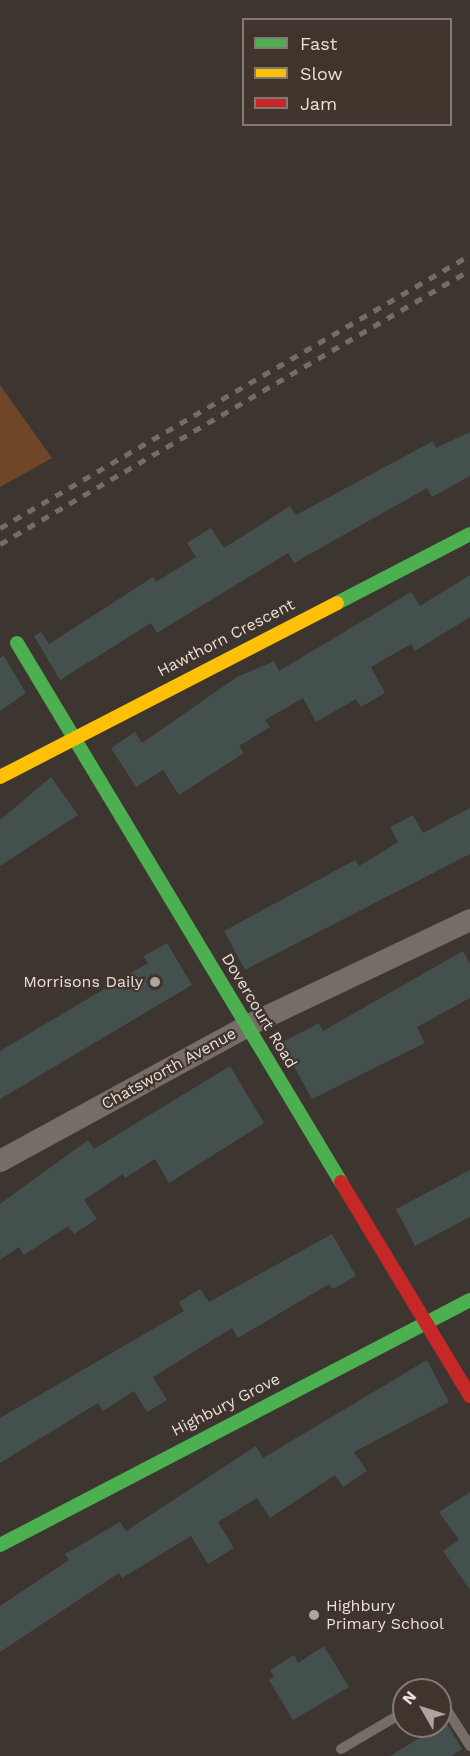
<!DOCTYPE html>
<html>
<head>
<meta charset="utf-8">
<style>
	body { margin:0 }
	#map { position:relative; width:470px; height:1756px; overflow:hidden; background:#3c3530; font-family:"Work Sans",sans-serif }
	div>[style] { position:absolute }
	[style*='--x'] { left:calc(var(--x)*1px); top:calc(var(--y)*1px); width:calc(var(--w)*1px); rotate:calc(var(--a)*1deg) }
	.green>* { inset:0; background:#6f4627 }
	.building>* { inset:0; background:#44504d }
	.lane>* { height:10px; margin:-5px; padding:0 5px; transform-origin:5px; border-radius:5px; background:#766d67 }
	.street>* { height:22px; margin:-11px; padding:0 11px; transform-origin:11px; border-radius:11px; background:#766d67 }
	.fast>* { height:14px; margin:-7px; padding:0 7px; transform-origin:7px; border-radius:7px; background:#4caf50 }
	.slow>* { height:14px; margin:-7px; padding:0 7px; transform-origin:7px; border-radius:7px; background:#ffc107 }
	.jam>* { height:14px; margin:-7px; padding:0 7px; transform-origin:7px; border-radius:7px; background:#c62828 }
	.rail>* { height:4.5px; margin-top:-2.25px; transform-origin:0; background:repeating-linear-gradient(90deg,#736c67 0 8px,transparent 0 16px) }
	.dots>* { width:16px; height:16px; translate:-50% -50%; box-sizing:border-box; border:3px solid #40342c; border-radius:50% }
	span { translate:-50% -50%; white-space:nowrap; text-align:center; line-height:1.15; -webkit-text-stroke:4.5px #40342c; paint-order:stroke }
	.street-label { font-size:16px; color:#e7e0db }
	.poi-label { font-size:16px; color:#e7e0db }
	.right { translate:-100% -50%; text-align:right }
	.left { translate:0 -50%; text-align:left }
	.legend { position:absolute; left:242px; top:18px; width:210px; height:108px; box-sizing:border-box; background:#40342c; border:2px solid #837972; margin:0; padding:8px 10px; list-style:none; font-size:18px; color:#e7e0db }
	.legend li { display:flex; align-items:center; gap:12px; height:30px }
	.legend b { width:30px; border:2px solid #837972 }
	.north { position:absolute; left:392px; top:1678px; width:60px; height:60px; box-sizing:border-box; background:#40342c; border:2px solid #837972; border-radius:50%; rotate:309deg; font-size:16px; font-weight:700; line-height:24px; text-align:center; color:#e7e0db }
	.north::after { content:''; display:block; margin:auto; width:21px; height:27px; background:#aba49f; clip-path:polygon(50% 0,100% 100%,50% 72%,0 100%) }
</style>
</head>
<body>
<div id="map">
	<div class="green">
		<i style="clip-path:polygon(0 385px,52px 458px,0 487px)"></i>
	</div>
	<div class="building">
		<i style="clip-path:polygon(470px 432px,470px 476px,432px 497px,427px 488px,294px 563px,288px 553px,157px 633px,151px 623px,60px 680px,34px 636px,41px 632px,49px 644px,153px 577px,156px 582px,196px 557px,187px 543px,211px 528px,224px 548px,290px 506px,296px 515px,433px 441px,436px 448px)"></i>
		<i style="clip-path:polygon(470px 575px,470px 617px,415px 651px,411px 644px,371px 667px,385px 693px,361px 707px,356px 699px,316px 722px,303px 698px,265px 720px,270px 727px,239px 746px,244px 753px,179px 795px,163px 770px,136px 787px,111px 748px,135px 732px,142px 743px,237px 677px,274px 661px,279px 671px,411px 592px,420px 606px)"></i>
		<i style="clip-path:polygon(4px 656px,26px 693px,0 711px,0 658px)"></i>
		<i style="clip-path:polygon(51px 777px,78px 815px,0 866px,0 820px)"></i>
		<i style="clip-path:polygon(470px 808px,470px 854px,245px 970px,224px 931px,355px 860px,359px 866px,387px 849px,398px 842px,390px 827px,413px 815px,423px 833px)"></i>
		<i style="clip-path:polygon(167px 943px,192px 985px,0 1099px,0 1051px,148px 963px,144px 956px)"></i>
		<i style="clip-path:polygon(463px 951px,470px 964px,470px 998px,417px 1027px,425px 1043px,312px 1099px,281px 1043px,319px 1023px,323px 1031px)"></i>
		<i style="clip-path:polygon(230px 1066px,264px 1123px,169px 1183px,155px 1159px,125px 1178px,123px 1174px,84px 1200px,97px 1219px,74px 1234px,68px 1226px,24px 1255px,19px 1247px,0 1260px,0 1204px,88px 1140px,94px 1149px)"></i>
		<i style="clip-path:polygon(470px 1170px,470px 1217px,415px 1246px,396px 1209px)"></i>
		<i style="clip-path:polygon(332px 1234px,356px 1276px,333px 1289px,329px 1284px,238px 1338px,232px 1328px,153px 1377px,167px 1400px,147px 1412px,134px 1391px,103px 1411px,98px 1403px,0 1463px,0 1418px,184px 1311px,179px 1302px,200px 1289px,209px 1302px)"></i>
		<i style="clip-path:polygon(427px 1360px,449px 1402px,354px 1452px,367px 1471px,343px 1487px,335px 1475px,270px 1518px,257px 1498px,218px 1522px,234px 1548px,208px 1564px,191px 1536px,122px 1578px,119px 1573px,0 1652px,0 1606px,69px 1560px,65px 1554px,120px 1522px,126px 1531px,256px 1446px,263px 1458px)"></i>
		<i style="clip-path:polygon(470px 1492px,470px 1590px,443px 1551px,459px 1540px,439px 1512px)"></i>
		<i style="clip-path:polygon(324px 1646px,349px 1687px,293px 1720px,269px 1680px,274px 1677px,270px 1670px,294px 1655px,298px 1663px)"></i>
		<i style="clip-path:polygon(446px 1722px,462px 1749px,451px 1756px,390px 1756px)"></i>
	</div>
	<div class="lane">
		<i style="--x:440;--y:1699;--w:56;--a:57.4"></i>
		<i style="--x:341;--y:1749;--w:73;--a:-30.4"></i>
	</div>
	<div class="street">
		<i style="--x:0;--y:1161;--w:284;--a:-28.6"></i>
		<i style="--x:249;--y:1025;--w:245;--a:-25.4"></i>
	</div>
	<div class="fast">
		<i style="--x:337;--y:603;--w:150;--a:-27.4"></i>
		<i style="--x:17;--y:643;--w:629;--a:58.99"></i>
		<i style="--x:0;--y:1545;--w:530;--a:-27.53"></i>
	</div>
	<div class="slow">
		<i style="--x:0;--y:777;--w:379;--a:-27.3"></i>
	</div>
	<div class="jam">
		<i style="--x:341;--y:1182;--w:250;--a:58.9"></i>
	</div>
	<div class="rail">
		<i style="--x:0;--y:528;--w:544;--a:-30.15"></i>
		<i style="--x:0;--y:544;--w:544;--a:-30.24"></i>
	</div>
	<div class="dots">
		<i style="left:155px;top:982px;background:#aba49f"></i>
		<i style="left:314px;top:1615px;background:#aba49f"></i>
	</div>
	<div class="street-label">
		<span style="left:226px;top:638px;rotate:-27deg">Hawthorn Crescent</span>
		<span style="left:259px;top:1011px;rotate:59deg">Dovercourt Road</span>
		<span style="left:169px;top:1069px;rotate:-29deg">Chatsworth Avenue</span>
		<span style="left:226px;top:1405px;rotate:-27deg">Highbury Grove</span>
	</div>
	<div class="poi-label">
		<span class="right" style="left:143px;top:982px">Morrisons Daily</span>
		<span class="left" style="left:326px;top:1615px">Highbury<br>Primary School</span>
	</div>
	<ul class="legend">
	<li><b style="height:8px;background:#4caf50"></b>Fast</li>
	<li><b style="height:8px;background:#ffc107"></b>Slow</li>
	<li><b style="height:8px;background:#c62828"></b>Jam</li>
	</ul>
	<div class="north">N</div>
</div>
</body>
</html>
